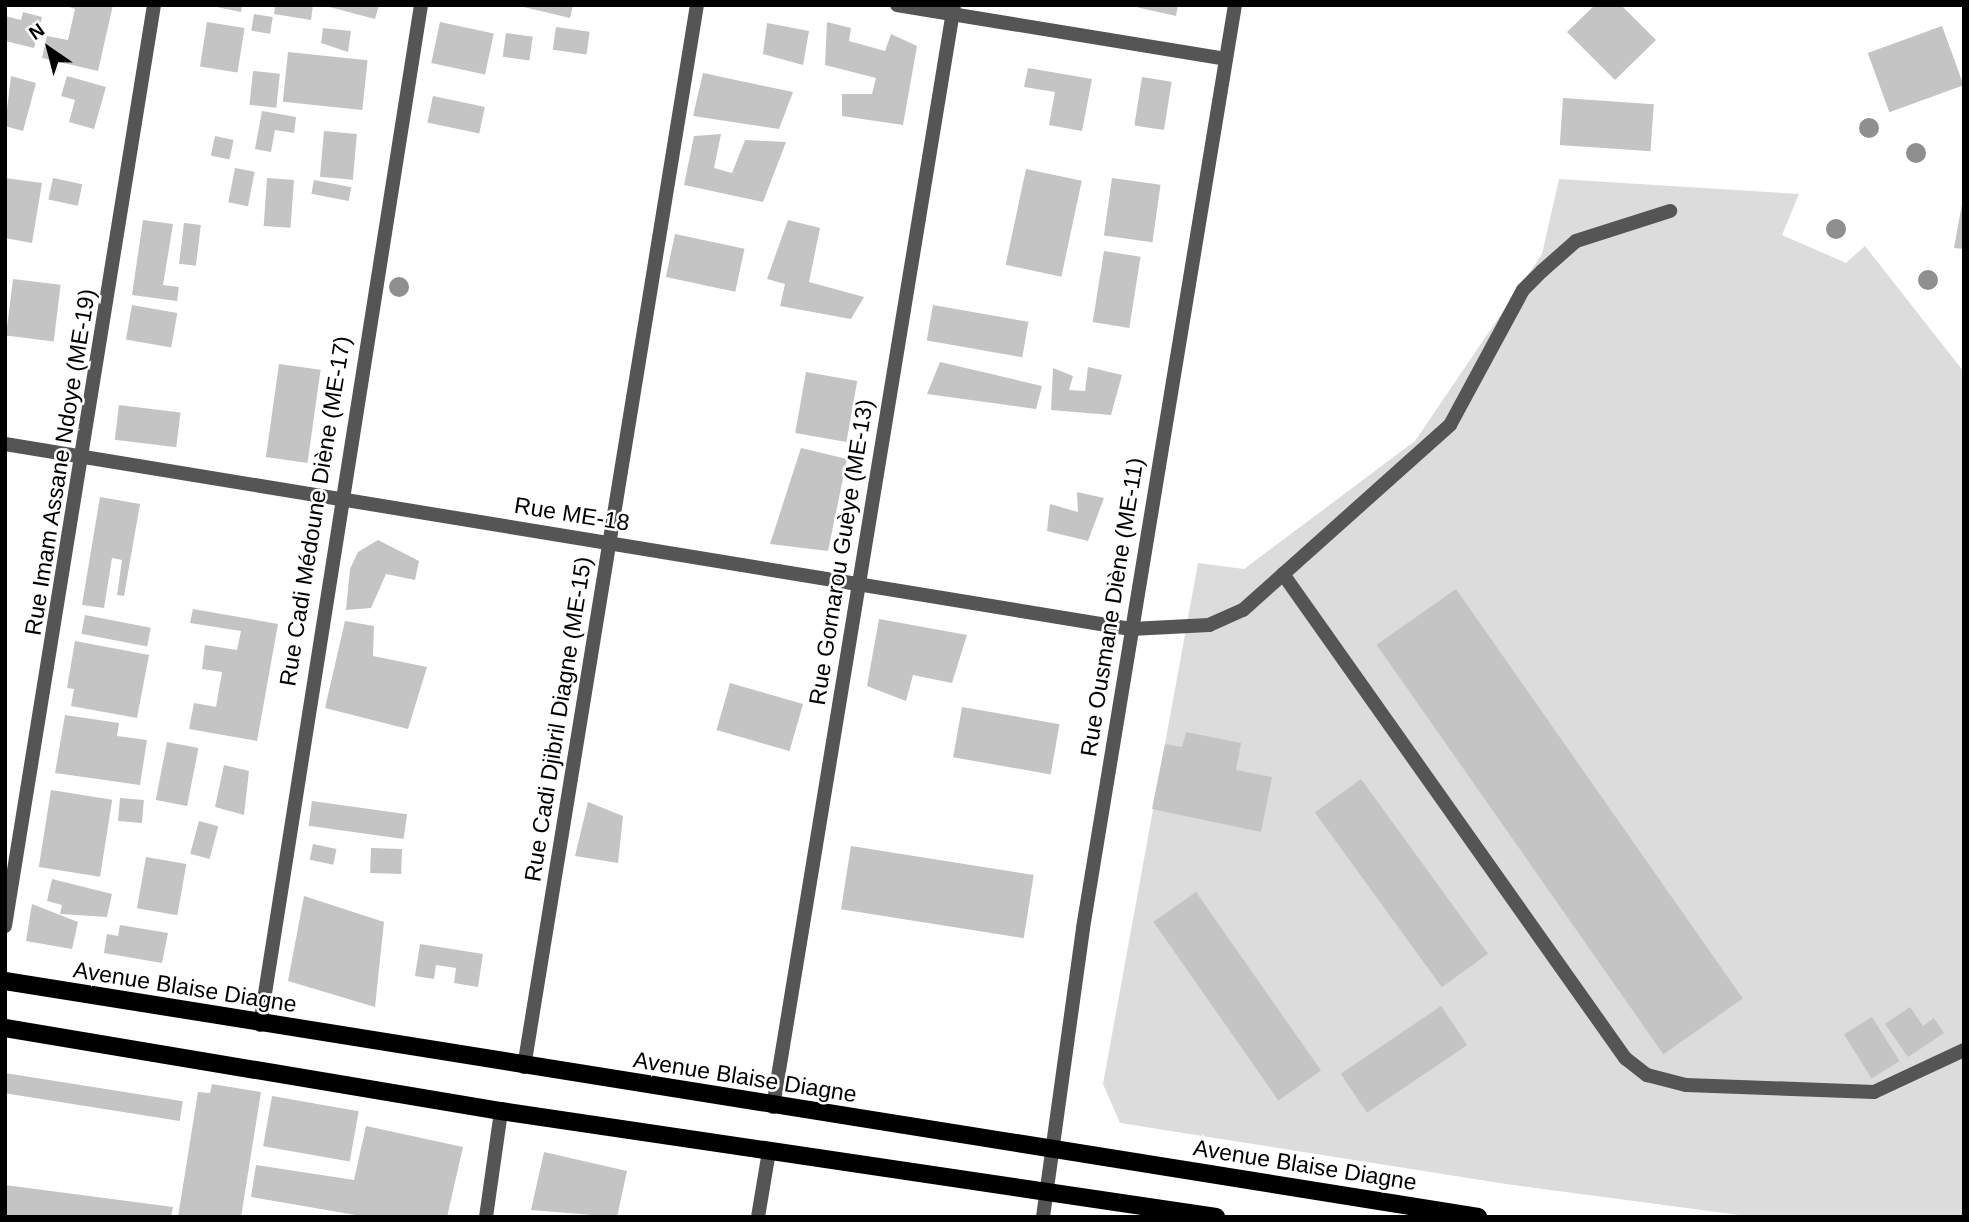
<!DOCTYPE html>
<html>
<head>
<meta charset="utf-8">
<style>
	body { margin:0 }
	#map { position:relative; width:1969px; height:1222px; overflow:hidden; background:#fff; font-family:Helvetica,sans-serif }
	div>[style] { position:absolute }
	[style*='--x'] { left:calc(var(--x)*1px); top:calc(var(--y)*1px); width:calc(var(--w)*1px); rotate:calc(var(--a)*1deg) }
	.green>* { inset:0; background:#dcdcdc }
	.building>* { inset:0; background:#c4c4c4; transform-origin:0 0 }
	.service>* { height:14px; margin:-7px; padding:0 7px; transform-origin:7px; border-radius:7px; background:#555 }
	.minor>* { height:14px; margin:-7px; padding:0 7px; transform-origin:7px; border-radius:7px; background:#555 }
	.primary>* { height:18px; margin:-9px; padding:0 9px; transform-origin:9px; border-radius:9px; background:#000 }
	.trees>* { width:20px; height:20px; margin:-10px; border-radius:50%; background:#8f8f8f }
	span { translate:-50% -50%; white-space:nowrap; text-align:center; line-height:1.15; -webkit-text-stroke:5px #fff; paint-order:stroke }
	.street-label { font-size:23px; color:#000 }
	.frame { position:absolute; inset:0; border:7px solid #000; pointer-events:none }
	.north { position:absolute; left:14px; top:14px; width:70px; height:70px; -webkit-text-stroke:5px #fff; paint-order:stroke; rotate:325deg; font-size:19px; font-weight:700; line-height:28px; text-align:center; color:#000 }
	.north::after { content:''; display:block; margin:auto; width:24px; height:32px; background:#000; clip-path:polygon(50% 0,100% 100%,50% 72%,0 100%) }
</style>
</head>
<body>
<div id="map">
	<div class="green">
		<i style="clip-path:polygon(1559px 179px,1799px 194px,1782px 235px,1846px 263px,1865px 246px,1964px 372px,1964px 1217px,1755px 1217px,1506px 1184px,1120px 1123px,1103px 1084px,1198px 563px,1244px 569px,1415px 441px,1542px 254px)"></i>
	</div>
	<div class="building">
		<i style="clip-path:polygon(64px 5px,113px 5px,98px 71px,42px 58px,47px 36px,68px 40px,75px 9px)"></i>
		<i style="clip-path:polygon(207px 5px,242px 5px,241px 12px)"></i>
		<i style="clip-path:polygon(275px 5px,313px 5px,311px 20px,274px 14px)"></i>
		<i style="clip-path:polygon(322px 5px,379px 5px,375px 19px)"></i>
		<i style="clip-path:polygon(515px 5px,573px 5px,570px 18px)"></i>
		<i style="clip-path:polygon(1127px 5px,1178px 5px,1176px 16px)"></i>
		<i style="clip-path:polygon(1595px 5px,1621px 5px,1656px 40px,1615px 80px,1567px 32px)"></i>
		<i style="clip-path:polygon(23px 12px,42px 17px,34px 48px,5px 41px,5px 16px,21px 20px)"></i>
		<i style="left:254px;top:14px;width:19px;height:17px;rotate:9deg"></i>
		<i style="left:207px;top:22px;width:38px;height:45px;rotate:9deg"></i>
		<i style="left:440px;top:22px;width:55px;height:42px;rotate:12deg"></i>
		<i style="clip-path:polygon(827px 22px,851px 28px,849px 41px,885px 51px,891px 34px,917px 46px,903px 125px,842px 116px,842px 94px,872px 94px,876px 78px,825px 65px)"></i>
		<i style="clip-path:polygon(767px 23px,809px 31px,803px 65px,763px 54px)"></i>
		<i style="left:1942px;top:26px;width:63px;height:79px;rotate:70deg"></i>
		<i style="left:556px;top:27px;width:34px;height:23px;rotate:8deg"></i>
		<i style="clip-path:polygon(323px 28px,351px 31px,348px 52px,321px 43px)"></i>
		<i style="left:506px;top:33px;width:27px;height:24px;rotate:8deg"></i>
		<i style="left:288px;top:52px;width:80px;height:50px;rotate:6deg"></i>
		<i style="clip-path:polygon(1028px 68px,1092px 79px,1082px 131px,1049px 125px,1055px 92px,1024px 87px)"></i>
		<i style="left:253px;top:71px;width:27px;height:34px;rotate:6deg"></i>
		<i style="clip-path:polygon(703px 73px,793px 92px,779px 129px,693px 116px)"></i>
		<i style="clip-path:polygon(11px 76px,36px 83px,23px 131px,5px 126px)"></i>
		<i style="clip-path:polygon(67px 76px,106px 87px,94px 129px,69px 122px,75px 100px,61px 96px)"></i>
		<i style="left:1142px;top:77px;width:30px;height:49px;rotate:9deg"></i>
		<i style="left:433px;top:96px;width:53px;height:27px;rotate:12deg"></i>
		<i style="left:1563px;top:98px;width:91px;height:47px;rotate:4deg"></i>
		<i style="clip-path:polygon(262px 111px,296px 117px,294px 133px,275px 130px,271px 152px,255px 149px)"></i>
		<i style="left:324px;top:131px;width:33px;height:46px;rotate:5deg"></i>
		<i style="clip-path:polygon(721px 134px,714px 168px,732px 173px,745px 140px,786px 142px,763px 202px,684px 185px,694px 136px)"></i>
		<i style="left:215px;top:136px;width:19px;height:20px;rotate:12deg"></i>
		<i style="left:235px;top:168px;width:20px;height:35px;rotate:11deg"></i>
		<i style="left:1026px;top:169px;width:57px;height:98px;rotate:12deg"></i>
		<i style="clip-path:polygon(5px 178px,42px 183px,32px 243px,5px 238px)"></i>
		<i style="left:53px;top:178px;width:30px;height:22px;rotate:12deg"></i>
		<i style="left:267px;top:178px;width:27px;height:48px;rotate:4deg"></i>
		<i style="left:1112px;top:178px;width:49px;height:58px;rotate:8deg"></i>
		<i style="left:314px;top:180px;width:38px;height:14px;rotate:11deg"></i>
		<i style="clip-path:polygon(1964px 193px,1964px 249px,1954px 248px)"></i>
		<i style="clip-path:polygon(143px 220px,173px 224px,163px 285px,179px 287px,177px 301px,132px 295px)"></i>
		<i style="clip-path:polygon(788px 220px,820px 228px,809px 282px,864px 297px,851px 319px,780px 306px,785px 284px,767px 279px)"></i>
		<i style="left:184px;top:223px;width:17px;height:41px;rotate:7deg"></i>
		<i style="left:675px;top:234px;width:71px;height:44px;rotate:12deg"></i>
		<i style="left:1104px;top:251px;width:37px;height:72px;rotate:9deg"></i>
		<i style="left:13px;top:279px;width:48px;height:57px;rotate:7deg"></i>
		<i style="left:132px;top:305px;width:46px;height:35px;rotate:10deg"></i>
		<i style="left:933px;top:305px;width:97px;height:36px;rotate:10deg"></i>
		<i style="clip-path:polygon(940px 362px,1042px 386px,1036px 409px,927px 394px)"></i>
		<i style="left:279px;top:364px;width:42px;height:94px;rotate:8deg"></i>
		<i style="clip-path:polygon(1088px 367px,1122px 375px,1111px 415px,1051px 410px,1053px 368px,1073px 376px,1069px 390px,1085px 391px)"></i>
		<i style="left:806px;top:372px;width:52px;height:62px;rotate:10deg"></i>
		<i style="left:119px;top:405px;width:62px;height:35px;rotate:7deg"></i>
		<i style="clip-path:polygon(801px 448px,847px 459px,828px 551px,770px 544px)"></i>
		<i style="clip-path:polygon(1077px 492px,1104px 498px,1088px 541px,1047px 531px,1050px 504px,1078px 512px)"></i>
		<i style="clip-path:polygon(100px 497px,140px 504px,124px 596px,117px 595px,122px 560px,112px 558px,104px 608px,82px 605px)"></i>
		<i style="clip-path:polygon(378px 540px,419px 561px,415px 580px,386px 574px,371px 608px,346px 610px,350px 569px,358px 552px)"></i>
		<i style="left:1456px;top:589px;width:500px;height:97px;rotate:55deg"></i>
		<i style="clip-path:polygon(193px 609px,278px 624px,257px 741px,189px 729px,194px 703px,216px 707px,222px 672px,202px 669px,205px 645px,237px 650px,241px 631px,190px 623px)"></i>
		<i style="left:85px;top:615px;width:67px;height:19px;rotate:11deg"></i>
		<i style="clip-path:polygon(879px 619px,967px 635px,952px 683px,913px 675px,906px 701px,867px 686px)"></i>
		<i style="clip-path:polygon(345px 621px,374px 626px,373px 656px,427px 667px,408px 729px,325px 708px)"></i>
		<i style="clip-path:polygon(75px 641px,149px 655px,137px 718px,71px 706px,74px 689px,67px 688px)"></i>
		<i style="left:730px;top:683px;width:76px;height:49px;rotate:16deg"></i>
		<i style="left:962px;top:707px;width:99px;height:51px;rotate:10deg"></i>
		<i style="clip-path:polygon(65px 715px,119px 723px,117px 736px,147px 740px,140px 785px,55px 773px)"></i>
		<i style="clip-path:polygon(1186px 732px,1241px 743px,1236px 770px,1272px 777px,1261px 832px,1152px 809px,1165px 744px,1182px 747px)"></i>
		<i style="left:167px;top:742px;width:32px;height:59px;rotate:11deg"></i>
		<i style="clip-path:polygon(224px 765px,249px 771px,244px 815px,215px 807px)"></i>
		<i style="left:1361px;top:779px;width:216px;height:57px;rotate:54deg"></i>
		<i style="left:51px;top:790px;width:62px;height:78px;rotate:9deg"></i>
		<i style="left:120px;top:798px;width:24px;height:23px;rotate:5deg"></i>
		<i style="left:312px;top:801px;width:96px;height:25px;rotate:8deg"></i>
		<i style="clip-path:polygon(588px 802px,623px 816px,618px 863px,575px 856px)"></i>
		<i style="left:199px;top:821px;width:20px;height:34px;rotate:15deg"></i>
		<i style="left:313px;top:844px;width:24px;height:16px;rotate:12deg"></i>
		<i style="left:851px;top:846px;width:185px;height:64px;rotate:9deg"></i>
		<i style="left:371px;top:848px;width:31px;height:25px;rotate:2deg"></i>
		<i style="left:146px;top:857px;width:41px;height:52px;rotate:10deg"></i>
		<i style="clip-path:polygon(52px 879px,112px 894px,107px 917px,60px 914px,62px 905px,47px 901px)"></i>
		<i style="left:1196px;top:892px;width:218px;height:52px;rotate:55deg"></i>
		<i style="clip-path:polygon(304px 896px,384px 922px,375px 1007px,288px 981px)"></i>
		<i style="clip-path:polygon(32px 904px,78px 922px,72px 949px,26px 941px)"></i>
		<i style="clip-path:polygon(120px 925px,168px 933px,162px 963px,104px 953px,107px 934px,118px 936px)"></i>
		<i style="clip-path:polygon(420px 944px,483px 954px,478px 987px,454px 983px,456px 968px,436px 965px,434px 979px,415px 976px)"></i>
		<i style="left:1441px;top:1006px;width:47px;height:121px;rotate:56deg"></i>
		<i style="clip-path:polygon(1910px 1007px,1923px 1026px,1934px 1018px,1944px 1033px,1908px 1057px,1885px 1024px)"></i>
		<i style="left:1872px;top:1017px;width:52px;height:33px;rotate:58deg"></i>
		<i style="left:5px;top:1073px;width:180px;height:20px;rotate:9deg"></i>
		<i style="clip-path:polygon(212px 1084px,261px 1092px,241px 1217px,178px 1217px,198px 1092px,210px 1093px)"></i>
		<i style="left:272px;top:1096px;width:88px;height:51px;rotate:10deg"></i>
		<i style="clip-path:polygon(366px 1126px,463px 1147px,447px 1217px,367px 1217px,251px 1197px,256px 1165px,354px 1180px)"></i>
		<i style="clip-path:polygon(544px 1152px,627px 1171px,617px 1217px,531px 1210px)"></i>
		<i style="clip-path:polygon(5px 1185px,173px 1207px,171px 1217px,5px 1217px)"></i>
	</div>
	<div class="service">
		<i style="--x:1283;--y:574;--w:593;--a:54.75"></i>
		<i style="--x:1625;--y:1058;--w:28;--a:38"></i>
		<i style="--x:1647;--y:1075;--w:40;--a:14.4"></i>
		<i style="--x:1686;--y:1085;--w:188;--a:2.1"></i>
		<i style="--x:1874;--y:1092;--w:99;--a:-25"></i>
		<i style="--x:1131;--y:629;--w:78;--a:-2.9"></i>
		<i style="--x:1209;--y:625;--w:37;--a:-24"></i>
		<i style="--x:1243;--y:610;--w:278;--a:-41.8"></i>
		<i style="--x:1450;--y:425;--w:153;--a:-61.6"></i>
		<i style="--x:1523;--y:290;--w:27;--a:-45"></i>
		<i style="--x:1542;--y:271;--w:45;--a:-41.4"></i>
		<i style="--x:1576;--y:241;--w:99;--a:-17.7"></i>
	</div>
	<div class="minor">
		<i style="--x:897;--y:5;--w:333;--a:9.3"></i>
		<i style="--x:5;--y:444;--w:1141;--a:9.33"></i>
		<i style="--x:5;--y:926;--w:933;--a:-80.81"></i>
		<i style="--x:260;--y:1025;--w:1033;--a:-81.03"></i>
		<i style="--x:524;--y:1067;--w:1076;--a:-80.75"></i>
		<i style="--x:773;--y:1107;--w:1117;--a:-80.67"></i>
		<i style="--x:486;--y:1217;--w:107;--a:-81.9"></i>
		<i style="--x:758;--y:1217;--w:67;--a:-80.5"></i>
		<i style="--x:1043;--y:1217;--w:292;--a:-82.1"></i>
		<i style="--x:1083;--y:928;--w:935;--a:-80.65"></i>
	</div>
	<div class="primary">
		<i style="--x:5;--y:981;--w:1492;--a:9.1"></i>
		<i style="--x:5;--y:1028;--w:503;--a:9.5"></i>
		<i style="--x:501;--y:1111;--w:723;--a:8.43"></i>
	</div>
	<div class="trees">
		<i style="left:1869px;top:128px"></i>
		<i style="left:1916px;top:153px"></i>
		<i style="left:1836px;top:229px"></i>
		<i style="left:1928px;top:280px"></i>
		<i style="left:399px;top:287px"></i>
	</div>
	<div class="street-label">
		<span style="left:60px;top:462px;rotate:-81deg">Rue Imam Assane Ndoye (ME-19)</span>
		<span style="left:315px;top:511px;rotate:-81deg">Rue Cadi Médoune Diène (ME-17)</span>
		<span style="left:572px;top:514px;rotate:9deg">Rue ME-18</span>
		<span style="left:841px;top:552px;rotate:-81deg">Rue Gornarou Guèye (ME-13)</span>
		<span style="left:1112px;top:607px;rotate:-81deg">Rue Ousmane Diène (ME-11)</span>
		<span style="left:558px;top:719px;rotate:-81deg">Rue Cadi Djibril Diagne (ME-15)</span>
		<span style="left:185px;top:987px;rotate:9deg">Avenue Blaise Diagne</span>
		<span style="left:745px;top:1077px;rotate:9deg">Avenue Blaise Diagne</span>
		<span style="left:1305px;top:1165px;rotate:9deg">Avenue Blaise Diagne</span>
	</div>
	<div class="frame"></div>
	<div class="north">N</div>
</div>
</body>
</html>
